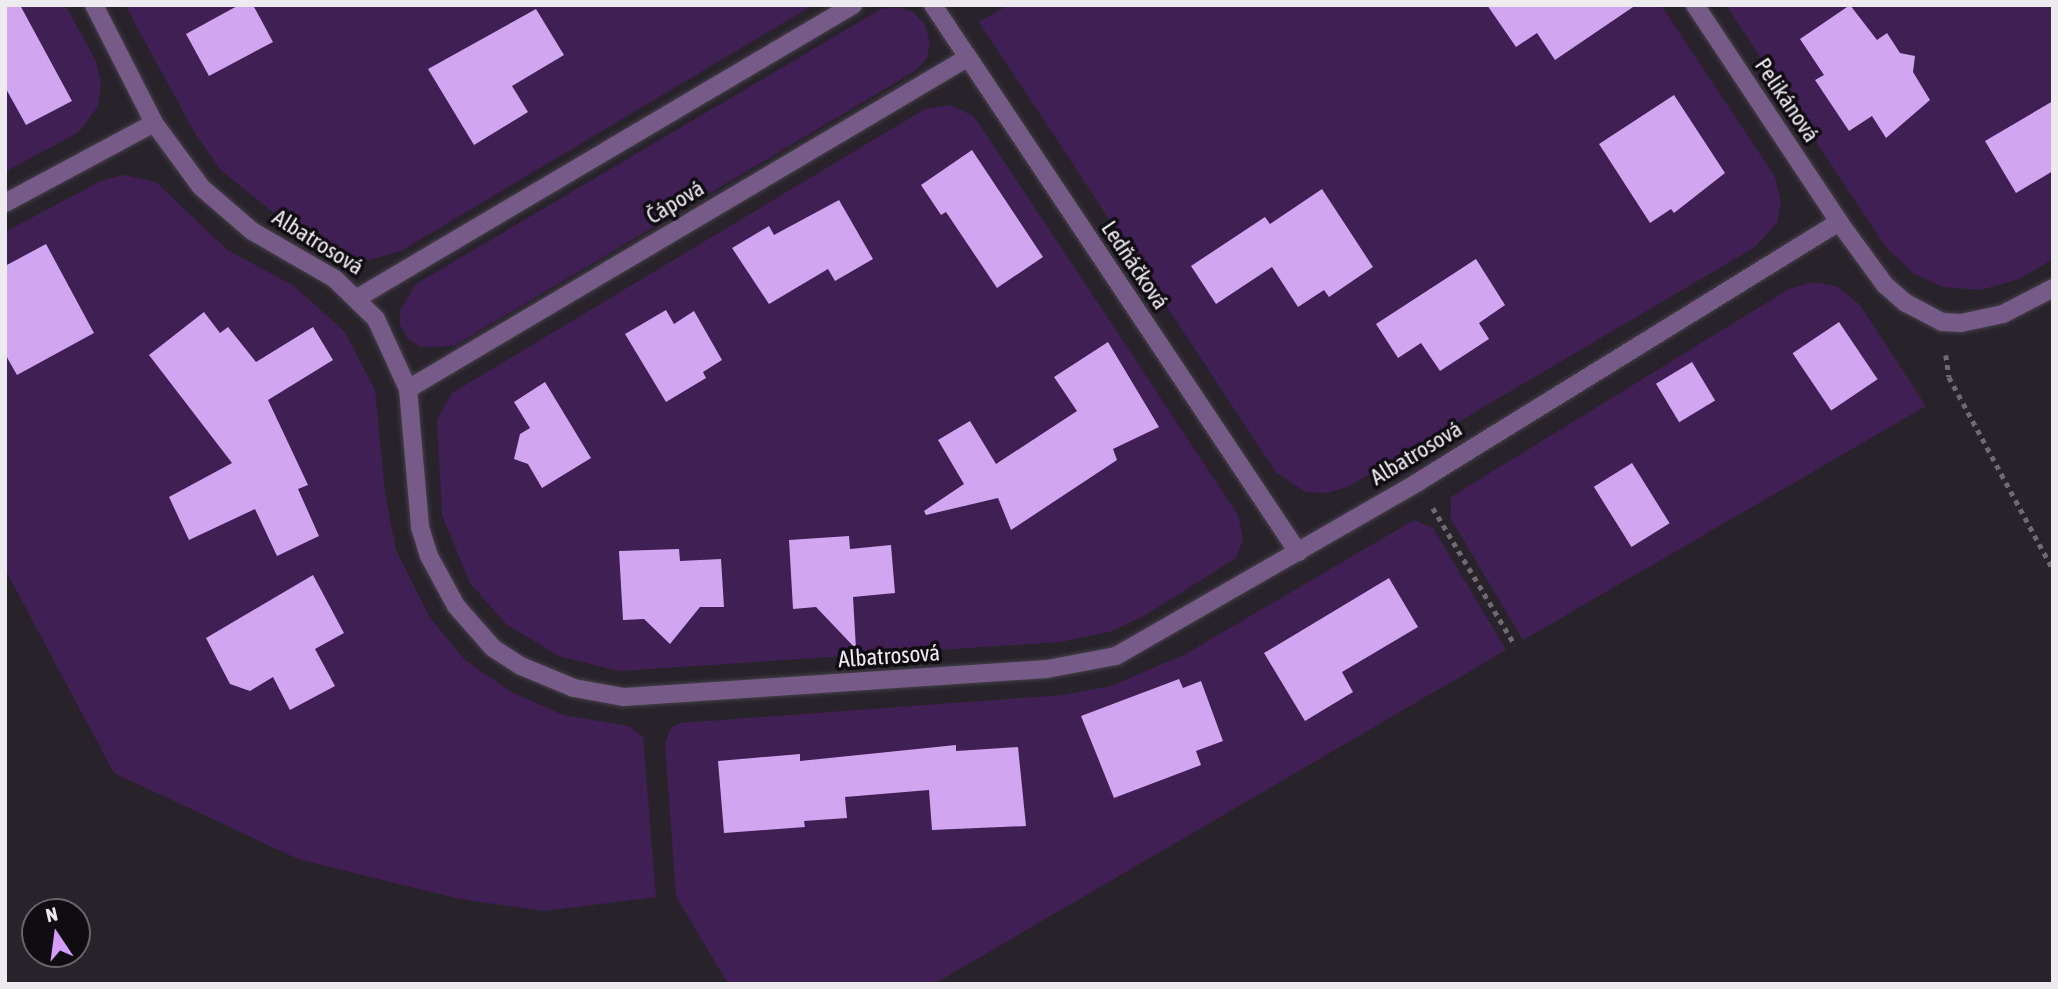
<!DOCTYPE html>
<html>
<head>
<meta charset="utf-8">
<style>
	body { margin:0 }
	#map { position:relative; width:2058px; height:989px; overflow:hidden; background:#28232b; font-family:"Asap Condensed",sans-serif }
	div>[style] { position:absolute }
	[style*='--x'] { left:calc(var(--x)*1px); top:calc(var(--y)*1px); width:calc(var(--w)*1px); rotate:calc(var(--a)*1deg) }
	.green>* { inset:0; background:#401f54 }
	.building>* { inset:0; background:#d1a5f0; transform-origin:0 0 }
	.path>* { height:4.5px; margin-top:-2.25px; transform-origin:0; background:repeating-linear-gradient(90deg,#6f6a72 0 5px,transparent 0 10px) }
	.roads { filter:drop-shadow(0 0 2px #443f47) drop-shadow(0 0 2px #443f47) }
	.street>* { height:18px; margin:-9px; padding:0 9px; transform-origin:9px; border-radius:9px; background:#765b89 }
	span { translate:-50% -50%; white-space:nowrap; text-align:center; line-height:1.15; -webkit-text-stroke:7px #0f0d11; paint-order:stroke }
	.street-label { font-size:23px; color:#edeaf0 }
	.frame { position:absolute; inset:0; border:7px solid #edeaf0; pointer-events:none }
	.north { position:absolute; left:21px; top:898px; width:70px; height:70px; box-sizing:border-box; background:#0f0d11; border:2px solid #68656a; border-radius:50%; rotate:347deg; font-size:19px; font-weight:700; line-height:28px; text-align:center; color:#edeaf0 }
	.north::after { content:''; display:block; margin:auto; width:24px; height:32px; background:#d49cfb; clip-path:polygon(50% 0,100% 100%,50% 72%,0 100%) }
</style>
</head>
<body>
<div id="map">
	<div class="green">
		<i style="clip-path:polygon(5px 5px,65px 5px,96px 61px,101px 84px,98px 106px,79px 132px,5px 172px)"></i>
		<i style="clip-path:polygon(125px 5px,813px 5px,401px 251px,369px 260px,346px 257px,280px 218px,220px 169px,195px 133px)"></i>
		<i style="clip-path:polygon(1008px 5px,1661px 5px,1775px 177px,1781px 202px,1777px 223px,1755px 247px,1348px 487px,1326px 493px,1305px 492px,1276px 472px,979px 22px)"></i>
		<i style="clip-path:polygon(1726px 5px,2053px 5px,2053px 259px,2019px 279px,1981px 290px,1943px 287px,1913px 273px,1885px 246px)"></i>
		<i style="clip-path:polygon(898px 7px,913px 12px,925px 24px,930px 44px,927px 58px,915px 71px,454px 346px,421px 347px,408px 339px,400px 325px,400px 311px,416px 284px,881px 9px)"></i>
		<i style="clip-path:polygon(951px 105px,973px 116px,980px 125px,1238px 515px,1243px 539px,1236px 558px,1144px 616px,1109px 632px,1060px 642px,619px 671px,559px 656px,506px 624px,470px 583px,442px 515px,437px 420px,452px 393px,925px 109px)"></i>
		<i style="clip-path:polygon(123px 175px,156px 182px,227px 250px,294px 286px,344px 331px,375px 390px,385px 492px,396px 550px,430px 618px,465px 660px,511px 692px,563px 715px,629px 726px,643px 737px,656px 897px,544px 911px,460px 899px,298px 859px,114px 773px,5px 569px,5px 232px,101px 181px)"></i>
		<i style="clip-path:polygon(1812px 282px,1836px 286px,1859px 304px,1926px 406px,1523px 640px,1451px 519px,1451px 497px,1789px 289px)"></i>
		<i style="clip-path:polygon(1414px 520px,1433px 528px,1506px 650px,934px 984px,728px 984px,676px 896px,665px 743px,671px 728px,680px 723px,1063px 695px,1111px 686px,1184px 655px)"></i>
	</div>
	<div class="building">
		<i style="clip-path:polygon(5px 5px,20px 5px,72px 101px,26px 125px,5px 87px)"></i>
		<i style="clip-path:polygon(239px 5px,253px 5px,273px 42px,209px 76px,186px 34px)"></i>
		<i style="clip-path:polygon(1487px 5px,1636px 5px,1555px 60px,1537px 33px,1516px 47px)"></i>
		<i style="clip-path:polygon(1850px 5px,1877px 40px,1887px 33px,1900px 53px,1915px 56px,1913px 72px,1930px 100px,1886px 138px,1872px 116px,1849px 131px,1815px 80px,1824px 75px,1800px 39px)"></i>
		<i style="clip-path:polygon(536px 9px,564px 55px,512px 86px,528px 112px,474px 145px,428px 69px)"></i>
		<i style="clip-path:polygon(1674px 95px,1725px 173px,1674px 213px,1671px 209px,1650px 223px,1599px 144px)"></i>
		<i style="clip-path:polygon(2053px 101px,2053px 171px,2016px 193px,1985px 141px)"></i>
		<i style="clip-path:polygon(972px 150px,1043px 257px,997px 288px,946px 212px,941px 215px,921px 185px)"></i>
		<i style="clip-path:polygon(1322px 189px,1373px 267px,1329px 297px,1324px 290px,1298px 307px,1272px 267px,1216px 304px,1191px 266px,1265px 217px,1270px 224px)"></i>
		<i style="clip-path:polygon(839px 200px,873px 259px,835px 281px,828px 269px,769px 304px,732px 248px,769px 226px,774px 235px)"></i>
		<i style="clip-path:polygon(46px 244px,94px 333px,17px 375px,5px 354px,5px 266px)"></i>
		<i style="clip-path:polygon(1476px 259px,1505px 305px,1479px 323px,1489px 339px,1440px 371px,1421px 343px,1398px 358px,1376px 324px)"></i>
		<i style="clip-path:polygon(666px 310px,674px 324px,694px 311px,722px 360px,703px 372px,706px 378px,666px 402px,625px 334px)"></i>
		<i style="clip-path:polygon(204px 312px,220px 333px,228px 327px,256px 362px,313px 327px,333px 360px,268px 400px,308px 485px,298px 489px,319px 536px,277px 556px,255px 509px,189px 540px,169px 497px,232px 463px,149px 355px)"></i>
		<i style="left:1839px;top:322px;width:69px;height:56px;rotate:56deg"></i>
		<i style="clip-path:polygon(1108px 342px,1159px 427px,1113px 449px,1117px 460px,1011px 530px,998px 498px,926px 515px,924px 511px,964px 484px,938px 440px,970px 421px,996px 464px,1077px 411px,1054px 377px)"></i>
		<i style="left:1692px;top:362px;width:45px;height:42px;rotate:59deg"></i>
		<i style="clip-path:polygon(545px 382px,591px 458px,542px 488px,528px 464px,514px 459px,520px 434px,530px 428px,514px 402px)"></i>
		<i style="left:1632px;top:463px;width:71px;height:45px;rotate:58deg"></i>
		<i style="clip-path:polygon(849px 536px,850px 549px,891px 545px,895px 593px,853px 597px,856px 649px,816px 607px,793px 609px,789px 540px)"></i>
		<i style="clip-path:polygon(679px 549px,680px 561px,721px 559px,724px 607px,700px 607px,670px 644px,644px 619px,623px 620px,619px 551px)"></i>
		<i style="clip-path:polygon(313px 575px,344px 633px,315px 649px,335px 686px,290px 710px,273px 677px,250px 691px,230px 684px,206px 638px)"></i>
		<i style="clip-path:polygon(1389px 578px,1418px 627px,1342px 672px,1353px 692px,1305px 721px,1264px 653px)"></i>
		<i style="clip-path:polygon(1179px 679px,1183px 688px,1201px 681px,1223px 741px,1196px 751px,1201px 765px,1114px 798px,1081px 716px)"></i>
		<i style="clip-path:polygon(956px 745px,956px 751px,1018px 747px,1026px 826px,932px 830px,929px 790px,845px 797px,847px 818px,804px 821px,805px 827px,724px 833px,718px 761px,800px 754px,800px 761px)"></i>
	</div>
	<div class="path">
		<i style="--x:1946;--y:355;--w:22;--a:82"></i>
		<i style="--x:1949;--y:377;--w:218;--a:61.6"></i>
		<i style="--x:1433;--y:508;--w:160;--a:59.1"></i>
	</div>
	<div class="roads">
		<div class="street">
			<i style="--x:94;--y:5;--w:132;--a:63"></i>
			<i style="--x:154;--y:123;--w:79;--a:53.7"></i>
			<i style="--x:201;--y:187;--w:67;--a:40.8"></i>
			<i style="--x:252;--y:231;--w:96;--a:30"></i>
			<i style="--x:335;--y:279;--w:57;--a:44.3"></i>
			<i style="--x:376;--y:319;--w:77;--a:65.4"></i>
			<i style="--x:408;--y:389;--w:139;--a:85"></i>
			<i style="--x:420;--y:527;--w:30;--a:73"></i>
			<i style="--x:429;--y:556;--w:57;--a:61.6"></i>
			<i style="--x:456;--y:606;--w:56;--a:48.6"></i>
			<i style="--x:493;--y:648;--w:33;--a:33"></i>
			<i style="--x:521;--y:666;--w:57;--a:22.5"></i>
			<i style="--x:574;--y:688;--w:51;--a:10.2"></i>
			<i style="--x:624;--y:697;--w:424;--a:-3.8"></i>
			<i style="--x:1047;--y:669;--w:70;--a:-10.7"></i>
			<i style="--x:1116;--y:656;--w:349;--a:-29.9"></i>
			<i style="--x:1418;--y:482;--w:495;--a:-31.7"></i>
			<i style="--x:933;--y:5;--w:658;--a:56.29"></i>
			<i style="--x:1695;--y:5;--w:260;--a:56.4"></i>
			<i style="--x:1839;--y:222;--w:78;--a:53.9"></i>
			<i style="--x:1885;--y:285;--w:28;--a:41"></i>
			<i style="--x:1906;--y:303;--w:41;--a:27.8"></i>
			<i style="--x:1942;--y:322;--w:19;--a:3"></i>
			<i style="--x:1961;--y:323;--w:43;--a:-12.1"></i>
			<i style="--x:2003;--y:314;--w:56;--a:-27.5"></i>
			<i style="--x:5;--y:203;--w:169;--a:-28.2"></i>
			<i style="--x:359;--y:297;--w:574;--a:-30.59"></i>
			<i style="--x:408;--y:389;--w:650;--a:-30.63"></i>
		</div>
	</div>
	<div class="street-label">
		<span style="left:1787px;top:100px;rotate:56deg">Pelikánová</span>
		<span style="left:675px;top:202px;rotate:-31deg">Čápová</span>
		<span style="left:318px;top:242px;rotate:32deg">Albatrosová</span>
		<span style="left:1135px;top:265px;rotate:56deg">Ledňáčková</span>
		<span style="left:1416px;top:453px;rotate:-31deg">Albatrosová</span>
		<span style="left:889px;top:656px;rotate:-4deg">Albatrosová</span>
	</div>
	<div class="frame"></div>
	<div class="north">N</div>
</div>
</body>
</html>
